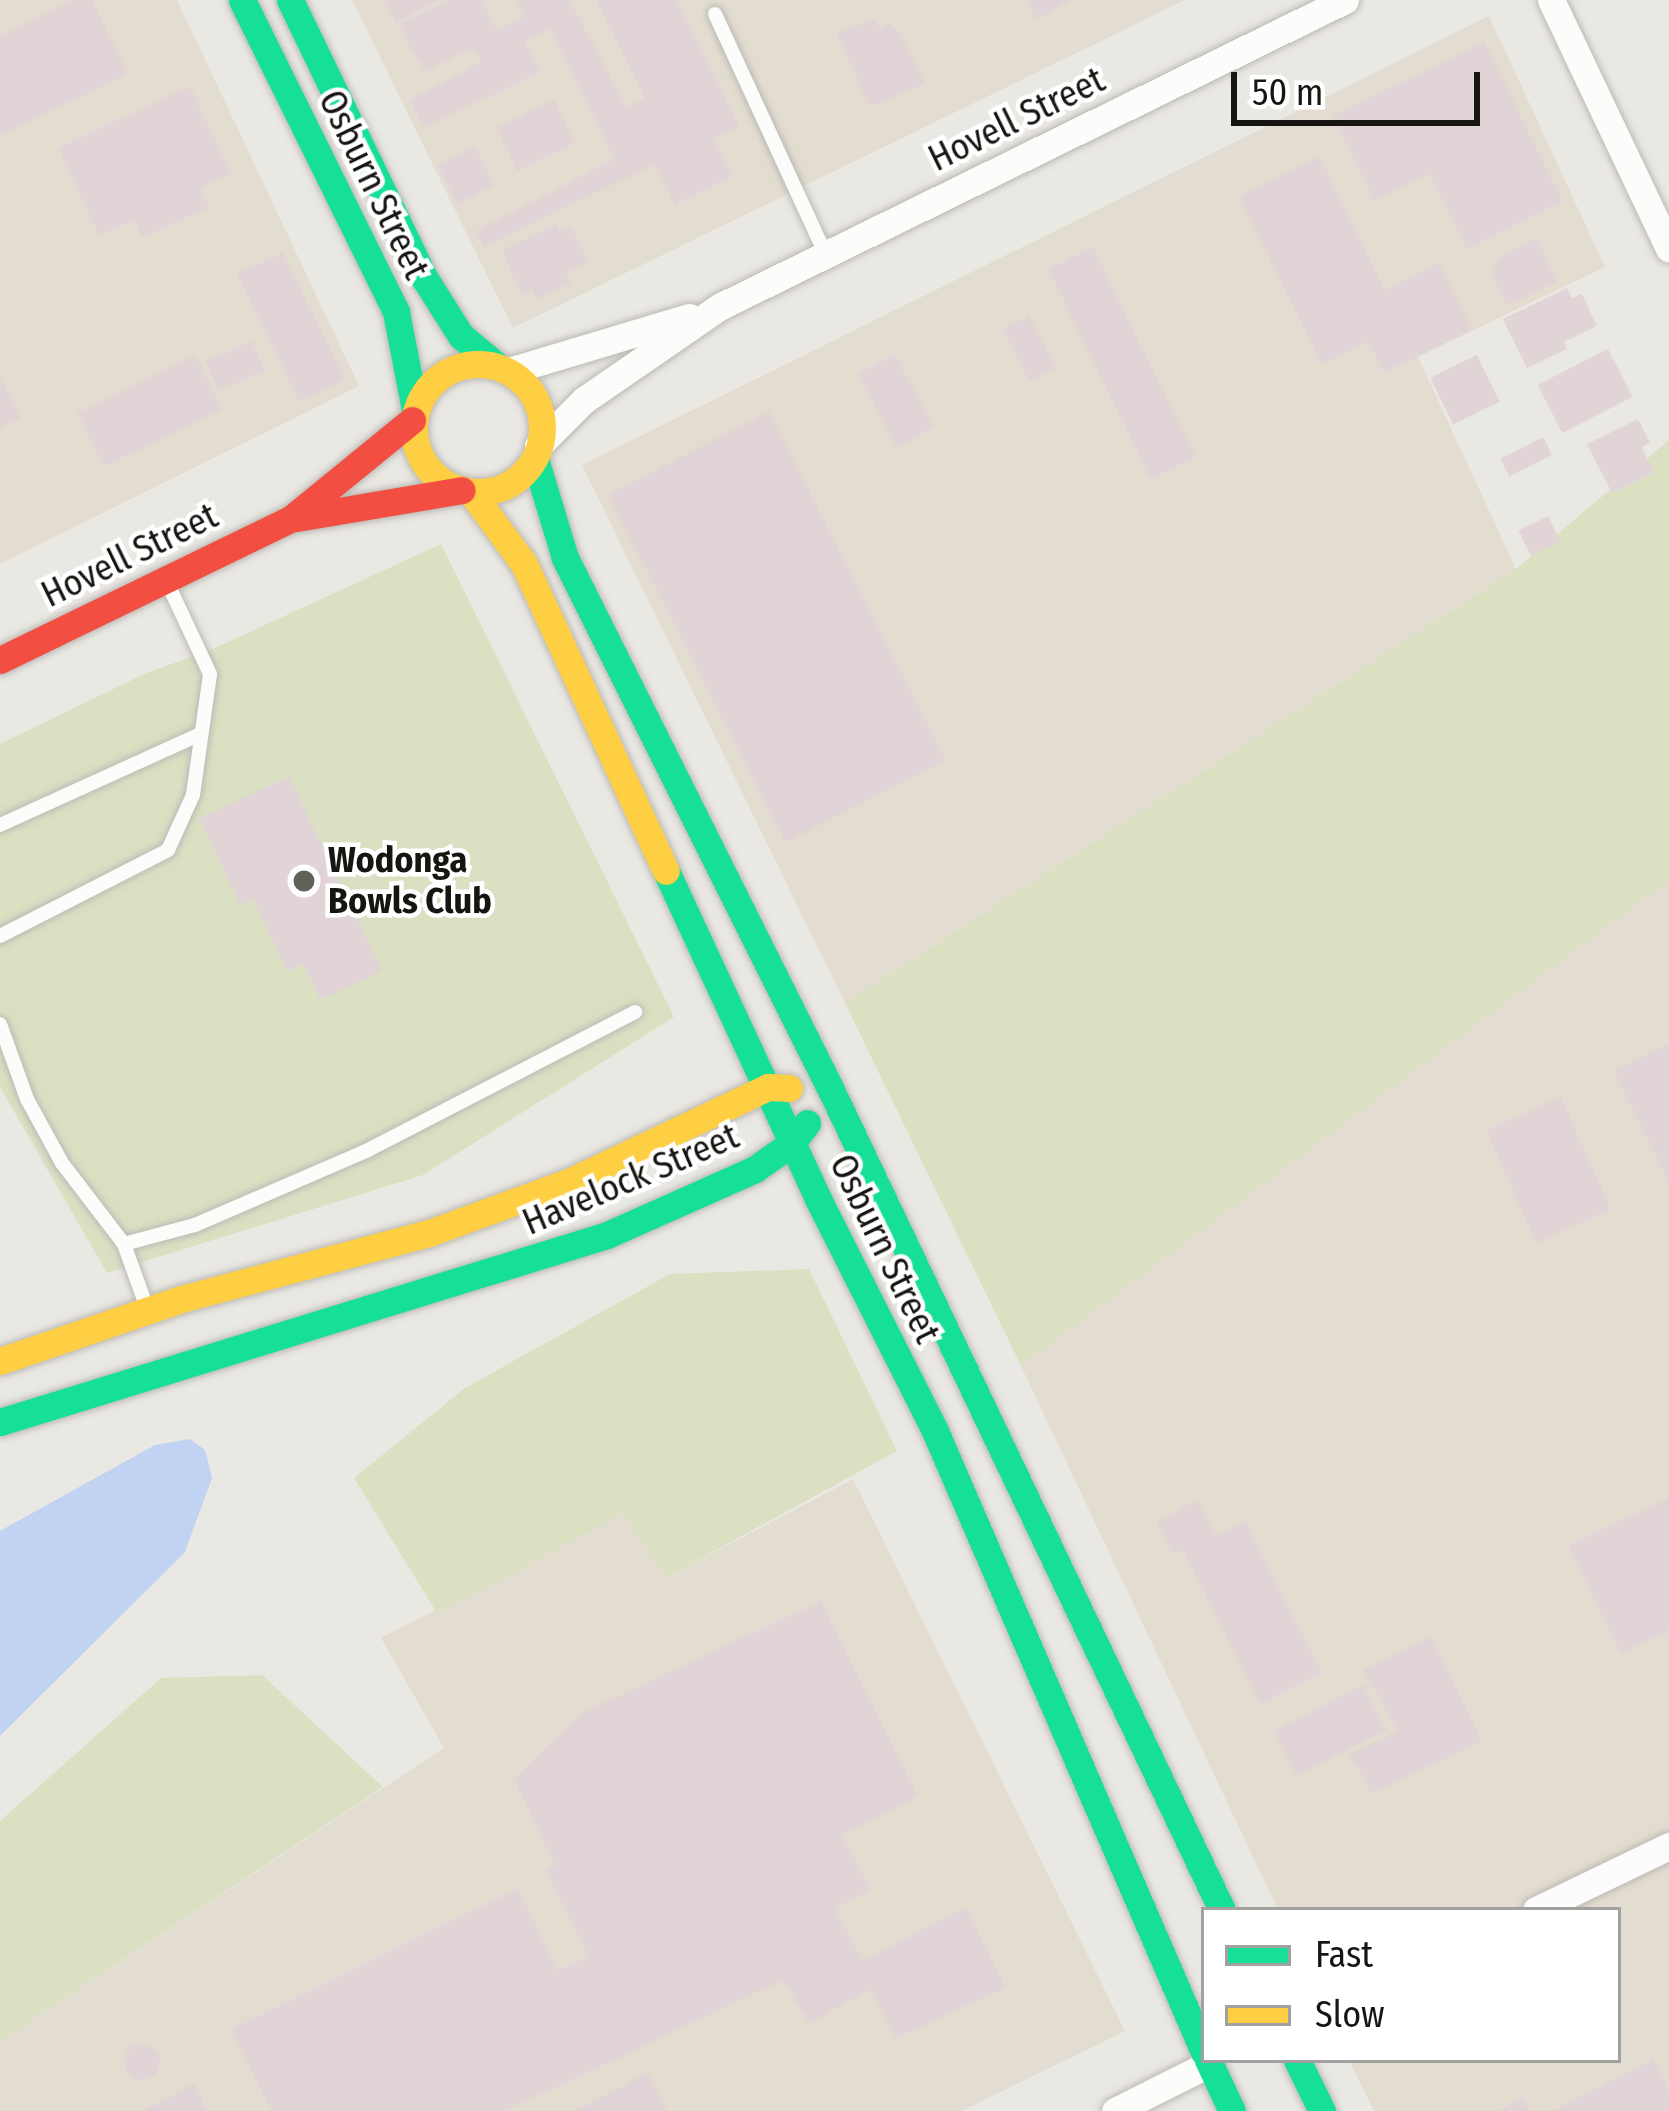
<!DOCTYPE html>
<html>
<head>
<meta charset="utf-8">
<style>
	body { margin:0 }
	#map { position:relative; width:1669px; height:2111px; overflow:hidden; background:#eae8e2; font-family:"Fira Sans Condensed",sans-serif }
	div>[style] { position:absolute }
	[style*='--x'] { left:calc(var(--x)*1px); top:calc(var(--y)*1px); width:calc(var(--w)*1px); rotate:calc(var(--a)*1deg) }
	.built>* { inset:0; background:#e3ddd1 }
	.green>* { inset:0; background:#dce0c2 }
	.water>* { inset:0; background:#c2d2f3 }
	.building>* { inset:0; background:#e1d4d6; transform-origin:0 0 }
	.round { border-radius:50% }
	.roads { filter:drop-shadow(0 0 3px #bcbab6) drop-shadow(0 0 3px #bcbab6) }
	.lane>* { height:14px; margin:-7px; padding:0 7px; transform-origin:7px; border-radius:7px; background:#fcfcfb }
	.street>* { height:27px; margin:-13.5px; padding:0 13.5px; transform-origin:13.5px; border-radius:13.5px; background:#fcfcfb }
	.fast>* { height:27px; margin:-13.5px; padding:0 13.5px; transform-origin:13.5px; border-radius:13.5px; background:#16e098 }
	.slow>* { height:27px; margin:-13.5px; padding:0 13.5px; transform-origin:13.5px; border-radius:13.5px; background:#ffcf43 }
	.slow>.ring { margin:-13.5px; padding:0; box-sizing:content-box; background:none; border:27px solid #ffcf43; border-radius:50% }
	.jam>* { height:27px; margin:-13.5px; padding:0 13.5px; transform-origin:13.5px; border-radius:13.5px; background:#f24e42 }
	.dots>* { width:33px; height:33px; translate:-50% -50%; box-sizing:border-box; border:6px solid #fff; border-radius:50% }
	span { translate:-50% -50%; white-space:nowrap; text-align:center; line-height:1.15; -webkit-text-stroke:9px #fff; paint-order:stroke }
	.street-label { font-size:36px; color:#171511 }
	.poi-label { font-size:36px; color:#171511; font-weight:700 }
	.left { translate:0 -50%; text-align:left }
	.legend { position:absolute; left:1201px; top:1907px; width:420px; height:156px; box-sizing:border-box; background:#fff; border:3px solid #a2a1a0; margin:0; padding:15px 21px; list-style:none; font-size:36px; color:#171511 }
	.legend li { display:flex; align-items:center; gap:24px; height:60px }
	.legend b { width:60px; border:3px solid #a2a1a0 }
	.scale { position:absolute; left:1231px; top:72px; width:249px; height:54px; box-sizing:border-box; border:6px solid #171511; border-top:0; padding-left:15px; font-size:36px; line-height:42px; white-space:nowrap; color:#171511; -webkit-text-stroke:9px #fff; paint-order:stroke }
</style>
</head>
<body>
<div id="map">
	<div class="built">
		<i style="clip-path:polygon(0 0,177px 0,359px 386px,0 564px)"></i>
		<i style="clip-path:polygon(352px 0,1185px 0,513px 328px)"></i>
		<i style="clip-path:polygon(1489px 16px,1605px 267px,1418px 357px,1516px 569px,845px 1003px,582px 465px)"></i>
		<i style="clip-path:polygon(1669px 880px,1669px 2111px,1374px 2111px,1349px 2060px,1618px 2060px,1618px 1910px,1278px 1910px,1021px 1366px)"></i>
		<i style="clip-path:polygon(853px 1479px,1125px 2031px,962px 2111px,0 2111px,0 2041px,444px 1748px,381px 1638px,624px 1514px,667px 1577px)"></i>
	</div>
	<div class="green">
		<i style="clip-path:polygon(1669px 440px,1669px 880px,1021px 1366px,845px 1003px,1516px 569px)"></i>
		<i style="clip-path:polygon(441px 544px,674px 1017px,423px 1175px,107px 1273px,0 1087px,0 744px,144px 674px,213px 649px)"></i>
		<i style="clip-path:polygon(809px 1269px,897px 1451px,667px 1577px,623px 1514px,437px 1613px,354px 1478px,465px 1388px,670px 1274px)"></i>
		<i style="clip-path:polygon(262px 1675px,383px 1787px,0 2041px,0 1821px,161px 1678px)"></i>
	</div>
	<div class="water">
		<i style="clip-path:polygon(190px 1439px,205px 1450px,212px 1478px,185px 1552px,0 1736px,0 1531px,155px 1445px)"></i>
	</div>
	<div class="building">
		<i style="clip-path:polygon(73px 0,92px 0,128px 74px,0 136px,0 35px)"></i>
		<i style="clip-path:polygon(384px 0,439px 0,396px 22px)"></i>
		<i style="clip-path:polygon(448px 0,482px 0,497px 30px,525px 16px,517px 0,570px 0,626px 107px,645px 98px,596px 0,677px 0,740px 127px,714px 139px,733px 176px,675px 205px,655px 164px,484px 247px,476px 231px,614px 159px,550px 29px,525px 41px,541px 72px,423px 128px,410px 100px,481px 62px,473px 48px,426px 72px,411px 49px,399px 24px)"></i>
		<i style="clip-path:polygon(1026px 0,1071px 0,1036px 20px)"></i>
		<i style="clip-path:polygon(875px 19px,880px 29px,890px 23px,898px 30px,925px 84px,870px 107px,836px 33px)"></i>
		<i style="clip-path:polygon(1484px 42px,1563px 201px,1467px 249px,1429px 174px,1374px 201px,1332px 116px)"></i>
		<i style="clip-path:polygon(190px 86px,231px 173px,200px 188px,209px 207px,142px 238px,134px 220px,99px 236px,58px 148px)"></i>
		<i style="left:554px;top:100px;width:48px;height:64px;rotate:64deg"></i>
		<i style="left:475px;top:146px;width:44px;height:42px;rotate:63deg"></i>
		<i style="clip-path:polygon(1320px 157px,1385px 290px,1439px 263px,1472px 330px,1384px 373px,1368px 342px,1322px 365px,1239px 196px)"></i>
		<i style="clip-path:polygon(556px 224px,560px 231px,571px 226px,589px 262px,566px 273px,571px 283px,537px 300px,532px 290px,521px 296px,502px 250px)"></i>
		<i style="clip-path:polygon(1537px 238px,1558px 282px,1507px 306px,1491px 275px,1502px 255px)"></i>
		<i style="left:1093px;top:247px;width:234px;height:50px;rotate:64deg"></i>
		<i style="left:283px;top:252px;width:142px;height:51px;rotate:64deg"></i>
		<i style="clip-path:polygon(1567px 288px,1572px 298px,1582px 294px,1597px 326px,1564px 342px,1567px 349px,1527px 368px,1503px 319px)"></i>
		<i style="left:1029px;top:315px;width:60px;height:30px;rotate:63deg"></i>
		<i style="left:252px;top:341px;width:32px;height:51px;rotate:66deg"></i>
		<i style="left:1608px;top:349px;width:54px;height:79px;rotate:63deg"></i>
		<i style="left:895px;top:354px;width:83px;height:42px;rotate:62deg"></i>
		<i style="left:196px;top:355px;width:60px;height:132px;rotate:64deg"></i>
		<i style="left:1477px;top:355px;width:52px;height:52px;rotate:64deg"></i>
		<i style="clip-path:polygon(0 377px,21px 417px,0 428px)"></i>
		<i style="left:769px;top:412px;width:391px;height:181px;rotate:63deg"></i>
		<i style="clip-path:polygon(1638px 419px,1650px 443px,1642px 447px,1654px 473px,1612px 493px,1587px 444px)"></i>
		<i style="left:1543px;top:437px;width:20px;height:48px;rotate:63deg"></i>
		<i style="left:1548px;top:516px;width:28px;height:33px;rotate:64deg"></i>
		<i style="clip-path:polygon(289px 776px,382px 971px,320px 1000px,303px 964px,287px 972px,253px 899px,240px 905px,199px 819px)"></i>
		<i style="clip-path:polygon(1669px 1043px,1669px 1183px,1613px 1071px)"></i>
		<i style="left:1561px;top:1097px;width:123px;height:82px;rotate:66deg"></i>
		<i style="clip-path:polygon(1669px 1497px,1669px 1631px,1621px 1654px,1568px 1546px)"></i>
		<i style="clip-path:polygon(1197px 1500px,1216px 1536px,1246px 1522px,1322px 1673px,1261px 1704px,1183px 1551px,1173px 1552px,1157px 1521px)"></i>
		<i style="clip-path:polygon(821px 1601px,918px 1796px,842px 1834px,871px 1890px,835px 1908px,863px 1960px,966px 1907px,1006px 1988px,896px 2038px,871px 1990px,809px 2023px,783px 1980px,506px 2111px,271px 2111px,232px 2029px,518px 1888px,558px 1970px,589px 1957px,545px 1870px,555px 1866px,514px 1779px,582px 1713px)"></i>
		<i style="clip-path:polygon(1432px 1637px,1482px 1741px,1372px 1794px,1349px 1754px,1397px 1732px,1364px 1670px)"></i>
		<i style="left:1363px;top:1685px;width:51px;height:100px;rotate:63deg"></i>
		<i class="round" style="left:124px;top:2044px;width:36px;height:36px"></i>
		<i style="clip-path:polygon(1653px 2059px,1669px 2089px,1669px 2111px,1552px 2111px)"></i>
		<i style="clip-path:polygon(648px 2073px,667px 2111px,573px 2111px)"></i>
		<i style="clip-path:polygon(194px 2084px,208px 2111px,142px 2111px)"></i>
		<i style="clip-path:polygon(1523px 2097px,1530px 2111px,1497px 2111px)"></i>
	</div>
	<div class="roads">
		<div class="lane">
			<i style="--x:715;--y:14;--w:263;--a:65.3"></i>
			<i style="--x:0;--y:825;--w:221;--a:-24.4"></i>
			<i style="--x:0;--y:936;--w:189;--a:-27.1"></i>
			<i style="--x:168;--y:850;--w:60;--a:-65.6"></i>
			<i style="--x:193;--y:795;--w:122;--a:-82"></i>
			<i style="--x:210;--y:674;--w:104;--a:-115.1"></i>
			<i style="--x:0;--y:1024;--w:80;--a:70.2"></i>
			<i style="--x:27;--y:1099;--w:73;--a:61.3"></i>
			<i style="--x:62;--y:1163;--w:102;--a:52.6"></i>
			<i style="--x:147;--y:1308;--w:68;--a:-109.8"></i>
			<i style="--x:124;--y:1244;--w:73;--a:-15"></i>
			<i style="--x:195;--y:1225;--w:186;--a:-23.4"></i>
			<i style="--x:366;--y:1151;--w:303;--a:-27.3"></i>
		</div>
		<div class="street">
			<i style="--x:1551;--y:0;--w:275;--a:64.6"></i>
			<i style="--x:509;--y:371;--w:188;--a:-16.7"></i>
			<i style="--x:538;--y:446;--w:65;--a:-45"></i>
			<i style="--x:584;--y:400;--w:166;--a:-34.5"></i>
			<i style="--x:721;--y:306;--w:695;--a:-26.12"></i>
			<i style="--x:1536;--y:1910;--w:148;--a:-25.7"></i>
			<i style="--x:1115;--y:2111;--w:105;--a:-26.6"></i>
		</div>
		<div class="fast">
			<i style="--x:242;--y:0;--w:348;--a:63.7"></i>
			<i style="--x:396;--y:312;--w:100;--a:79"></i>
			<i style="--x:290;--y:0;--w:310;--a:64.2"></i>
			<i style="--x:425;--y:279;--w:67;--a:57.7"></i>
			<i style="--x:461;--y:336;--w:45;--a:39.6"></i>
			<i style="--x:535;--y:459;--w:103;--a:73.1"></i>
			<i style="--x:565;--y:558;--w:595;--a:63.43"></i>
			<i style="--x:831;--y:1090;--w:908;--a:64.51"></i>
			<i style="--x:666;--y:871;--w:362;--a:65.1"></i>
			<i style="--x:818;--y:1199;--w:260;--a:63.2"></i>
			<i style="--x:935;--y:1431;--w:677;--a:66.58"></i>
			<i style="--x:0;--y:1422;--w:635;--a:-17.12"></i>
			<i style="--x:607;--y:1235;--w:162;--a:-24"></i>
			<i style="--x:755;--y:1169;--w:45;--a:-35.1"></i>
			<i style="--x:792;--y:1143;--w:25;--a:-53"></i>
			<i style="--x:1208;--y:2060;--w:56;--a:64.8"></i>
			<i style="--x:1297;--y:2060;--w:57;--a:63.9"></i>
		</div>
		<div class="slow">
			<i class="ring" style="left:414px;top:364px;width:101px;height:101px"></i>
			<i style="--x:471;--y:492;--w:89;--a:53.6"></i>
			<i style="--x:524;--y:564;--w:338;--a:65.2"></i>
			<i style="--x:0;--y:1361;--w:191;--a:-18.9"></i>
			<i style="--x:181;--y:1299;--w:257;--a:-14.9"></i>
			<i style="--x:429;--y:1233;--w:151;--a:-20.1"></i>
			<i style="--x:571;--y:1181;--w:218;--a:-25.5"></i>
			<i style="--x:768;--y:1087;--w:21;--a:3"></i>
		</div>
		<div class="jam">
			<i style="--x:297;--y:518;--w:167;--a:-9.6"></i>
			<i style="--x:0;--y:660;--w:325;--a:-25.9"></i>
			<i style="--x:292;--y:518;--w:155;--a:-39.2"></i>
		</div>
	</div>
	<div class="dots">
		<i style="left:304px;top:881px;background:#615f5a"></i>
	</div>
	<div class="street-label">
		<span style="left:1017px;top:120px;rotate:-26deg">Hovell Street</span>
		<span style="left:373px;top:185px;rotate:64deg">Osburn Street</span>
		<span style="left:130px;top:556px;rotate:-26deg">Hovell Street</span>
		<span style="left:631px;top:1180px;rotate:-23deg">Havelock Street</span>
		<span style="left:884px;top:1249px;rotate:64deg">Osburn Street</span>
	</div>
	<div class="poi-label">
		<span class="left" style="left:328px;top:881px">Wodonga<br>Bowls Club</span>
	</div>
	<ul class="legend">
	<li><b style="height:15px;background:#16e098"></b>Fast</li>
	<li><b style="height:15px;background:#ffcf43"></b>Slow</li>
	</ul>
	<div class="scale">50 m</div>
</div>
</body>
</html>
